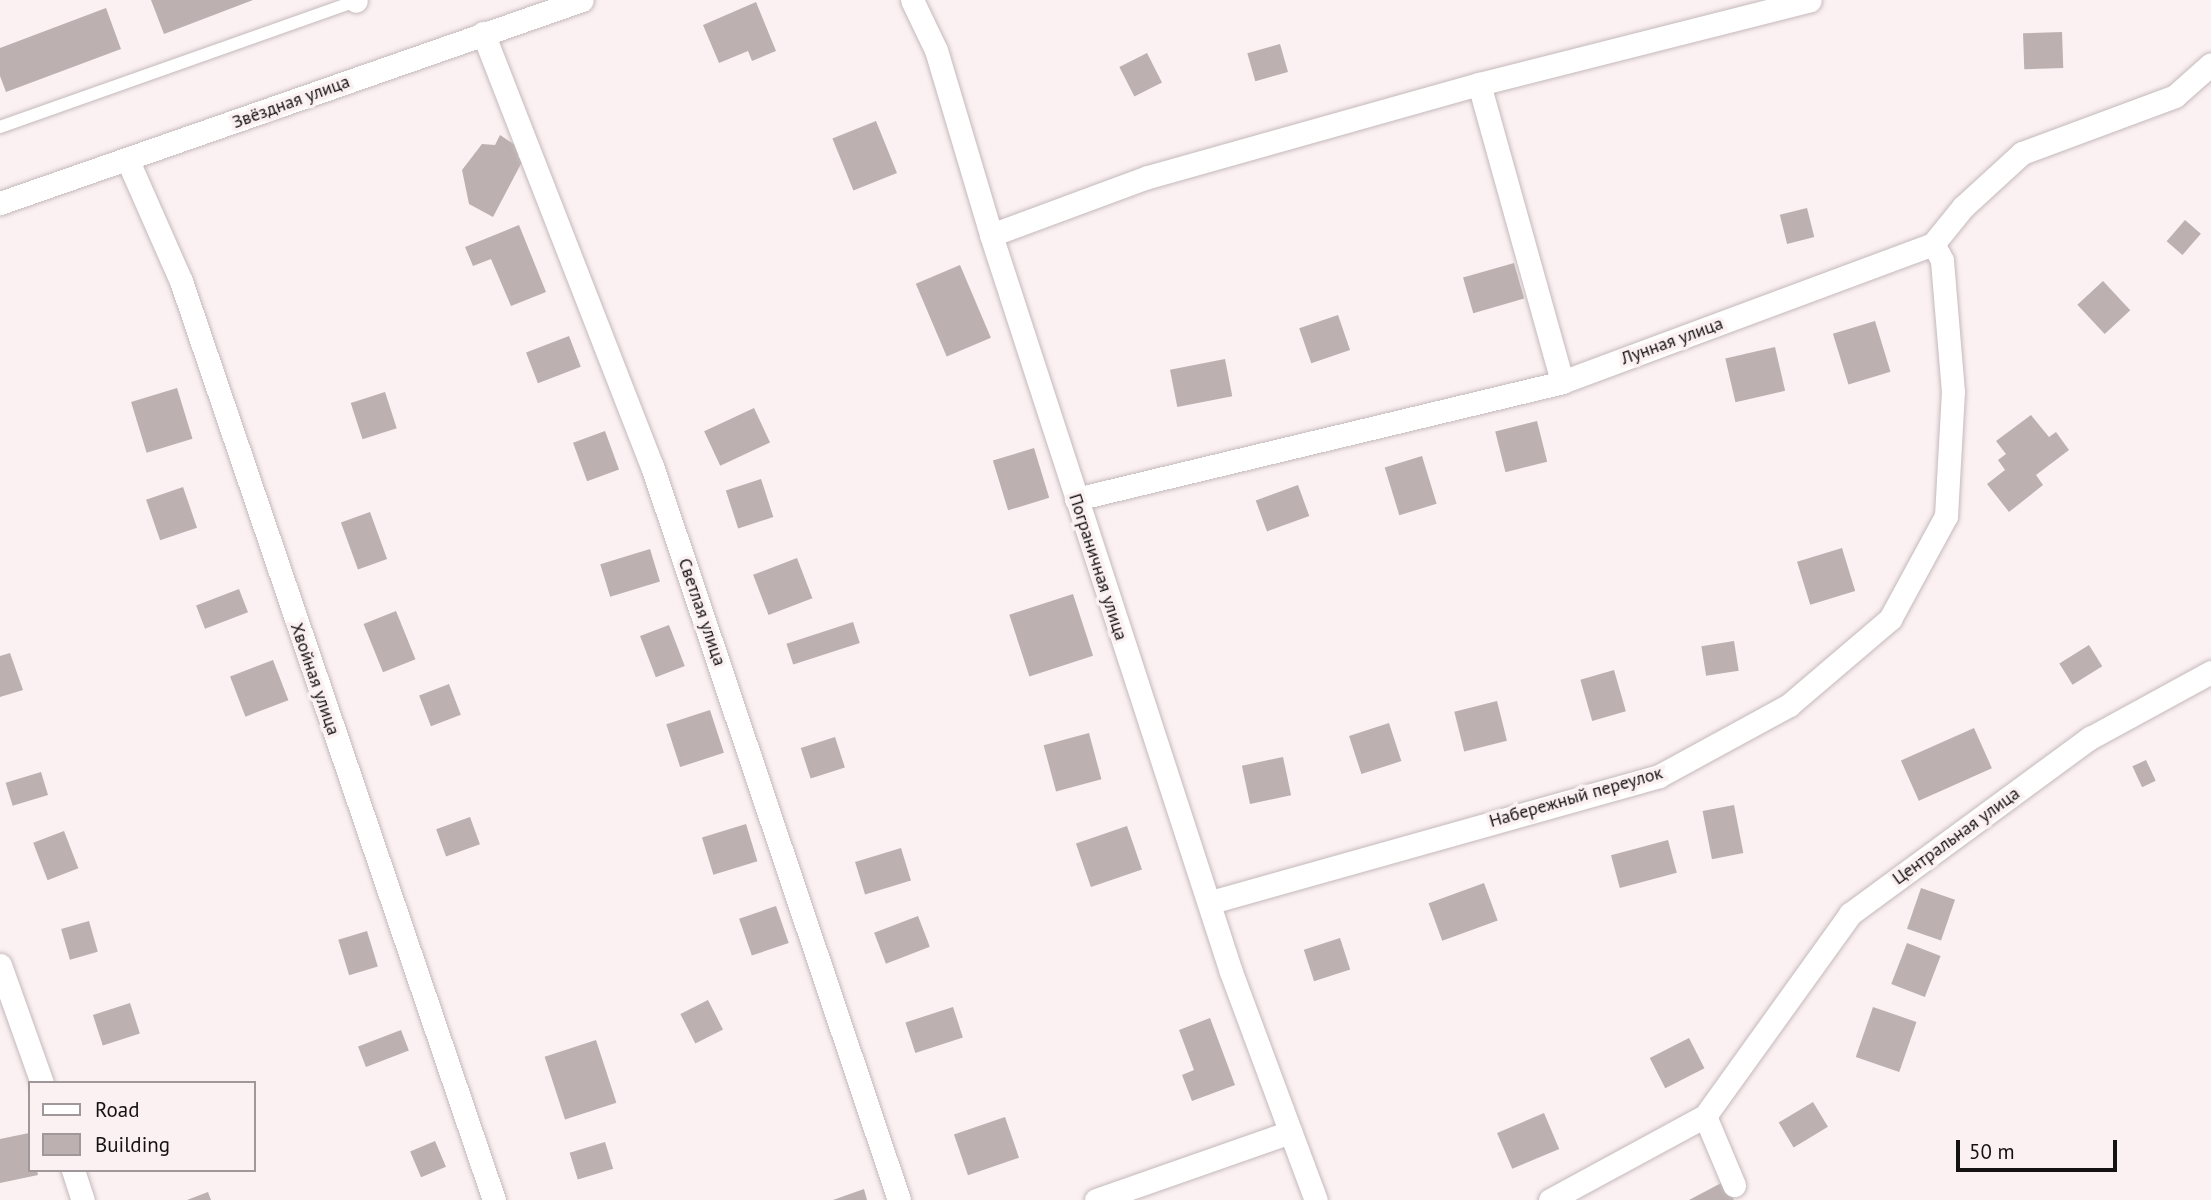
<!DOCTYPE html>
<html>
<head>
<meta charset="utf-8">
<style>
	body { margin:0 }
	#map { position:relative; width:2211px; height:1200px; overflow:hidden; background:#fbf0f2; font-family:"PT Sans",sans-serif }
	div>[style] { position:absolute }
	[style*='--x'] { left:calc(var(--x)*1px); top:calc(var(--y)*1px); width:calc(var(--w)*1px); rotate:calc(var(--a)*1deg) }
	.building>* { inset:0; background:#bcb1b0; transform-origin:0 0 }
	.roads { filter:drop-shadow(0 0 2px #c4b9bb) drop-shadow(0 0 2px #c4b9bb) }
	.service>* { height:12px; margin:-6px; padding:0 6px; transform-origin:6px; border-radius:6px; background:#fff }
	.minor>* { height:23px; margin:-11.5px; padding:0 11.5px; transform-origin:11.5px; border-radius:11.5px; background:#fff }
	span { translate:-50% -50%; white-space:nowrap; text-align:center; line-height:1.15; -webkit-text-stroke:7px #fbf0f2; paint-order:stroke }
	.street-label { font-size:18px; color:#151213 }
	.legend { position:absolute; left:28px; top:1081px; width:228px; height:91px; box-sizing:border-box; background:#fbf0f2; border:2px solid #9f9799; margin:0; padding:9px 12px; list-style:none; font-size:21px; color:#151213 }
	.legend li { display:flex; align-items:center; gap:14px; height:35px }
	.legend b { width:35px; border:2px solid #9f9799 }
	.scale { position:absolute; left:1956px; top:1140px; width:161px; height:32px; box-sizing:border-box; border:4px solid #151213; border-top:0; padding-left:9px; font-size:21px; line-height:24px; white-space:nowrap; color:#151213; -webkit-text-stroke:5px #fbf0f2; paint-order:stroke }
</style>
</head>
<body>
<div id="map">
	<div class="building">
		<i style="clip-path:polygon(151px 0,253px 0,164px 34px)"></i>
		<i style="clip-path:polygon(756px 2px,776px 51px,752px 61px,748px 51px,719px 63px,703px 25px)"></i>
		<i style="clip-path:polygon(106px 8px,121px 49px,6px 92px,0 76px,0 48px)"></i>
		<i style="left:2062px;top:32px;width:36px;height:39px;rotate:88deg"></i>
		<i style="left:1280px;top:44px;width:29px;height:34px;rotate:74deg"></i>
		<i style="left:1147px;top:53px;width:33px;height:31px;rotate:63deg"></i>
		<i style="left:876px;top:121px;width:56px;height:47px;rotate:68deg"></i>
		<i style="clip-path:polygon(500px 135px,521px 149px,518px 157px,523px 160px,493px 217px,469px 204px,462px 170px,482px 144px,495px 145px)"></i>
		<i style="left:1807px;top:208px;width:30px;height:28px;rotate:76deg"></i>
		<i style="left:2185px;top:220px;width:21px;height:28px;rotate:41deg"></i>
		<i style="clip-path:polygon(519px 225px,546px 292px,511px 306px,491px 259px,473px 266px,465px 247px)"></i>
		<i style="left:1514px;top:263px;width:37px;height:53px;rotate:74deg"></i>
		<i style="left:960px;top:265px;width:79px;height:48px;rotate:67deg"></i>
		<i style="left:2103px;top:281px;width:40px;height:35px;rotate:47deg"></i>
		<i style="left:1338px;top:315px;width:37px;height:41px;rotate:71deg"></i>
		<i style="left:1875px;top:321px;width:53px;height:44px;rotate:73deg"></i>
		<i style="left:569px;top:336px;width:33px;height:46px;rotate:69deg"></i>
		<i style="left:1775px;top:347px;width:45px;height:51px;rotate:77deg"></i>
		<i style="left:1225px;top:359px;width:38px;height:56px;rotate:79deg"></i>
		<i style="left:177px;top:388px;width:53px;height:48px;rotate:73deg"></i>
		<i style="left:385px;top:392px;width:38px;height:36px;rotate:72deg"></i>
		<i style="left:754px;top:408px;width:38px;height:55px;rotate:65deg"></i>
		<i style="clip-path:polygon(2031px 415px,2049px 437px,2056px 432px,2069px 450px,2036px 475px,2043px 485px,2009px 512px,1987px 484px,2005px 470px,1998px 460px,2006px 454px,1996px 441px)"></i>
		<i style="left:1537px;top:421px;width:42px;height:43px;rotate:76deg"></i>
		<i style="left:605px;top:431px;width:41px;height:34px;rotate:70deg"></i>
		<i style="left:1034px;top:448px;width:52px;height:43px;rotate:73deg"></i>
		<i style="left:1422px;top:456px;width:50px;height:39px;rotate:73deg"></i>
		<i style="left:761px;top:479px;width:40px;height:37px;rotate:72deg"></i>
		<i style="left:1298px;top:485px;width:33px;height:45px;rotate:70deg"></i>
		<i style="left:183px;top:487px;width:43px;height:39px;rotate:71deg"></i>
		<i style="left:370px;top:512px;width:50px;height:31px;rotate:70deg"></i>
		<i style="left:1842px;top:548px;width:45px;height:47px;rotate:73deg"></i>
		<i style="left:650px;top:549px;width:34px;height:52px;rotate:73deg"></i>
		<i style="left:797px;top:558px;width:43px;height:47px;rotate:69deg"></i>
		<i style="left:239px;top:589px;width:25px;height:46px;rotate:69deg"></i>
		<i style="left:1073px;top:594px;width:65px;height:67px;rotate:72deg"></i>
		<i style="left:396px;top:611px;width:52px;height:35px;rotate:68deg"></i>
		<i style="left:853px;top:622px;width:22px;height:70px;rotate:72deg"></i>
		<i style="left:669px;top:625px;width:44px;height:31px;rotate:69deg"></i>
		<i style="left:1734px;top:641px;width:30px;height:33px;rotate:81deg"></i>
		<i style="left:2089px;top:645px;width:25px;height:35px;rotate:58deg"></i>
		<i style="clip-path:polygon(10px 653px,23px 690px,0 697px,0 656px)"></i>
		<i style="left:273px;top:660px;width:43px;height:46px;rotate:69deg"></i>
		<i style="left:1614px;top:670px;width:43px;height:35px;rotate:74deg"></i>
		<i style="left:449px;top:684px;width:33px;height:32px;rotate:69deg"></i>
		<i style="left:1497px;top:701px;width:41px;height:44px;rotate:76deg"></i>
		<i style="left:710px;top:710px;width:45px;height:46px;rotate:72deg"></i>
		<i style="left:1389px;top:723px;width:40px;height:42px;rotate:72deg"></i>
		<i style="left:1974px;top:728px;width:44px;height:80px;rotate:66deg"></i>
		<i style="left:1089px;top:733px;width:48px;height:47px;rotate:75deg"></i>
		<i style="left:835px;top:737px;width:32px;height:36px;rotate:72deg"></i>
		<i style="left:1283px;top:757px;width:39px;height:42px;rotate:78deg"></i>
		<i style="left:2146px;top:760px;width:23px;height:15px;rotate:65deg"></i>
		<i style="left:41px;top:772px;width:24px;height:37px;rotate:73deg"></i>
		<i style="left:1734px;top:805px;width:49px;height:32px;rotate:79deg"></i>
		<i style="left:470px;top:817px;width:29px;height:36px;rotate:70deg"></i>
		<i style="left:746px;top:824px;width:39px;height:46px;rotate:73deg"></i>
		<i style="left:1127px;top:826px;width:46px;height:54px;rotate:71deg"></i>
		<i style="left:64px;top:831px;width:40px;height:33px;rotate:69deg"></i>
		<i style="left:1668px;top:840px;width:34px;height:59px;rotate:75deg"></i>
		<i style="left:901px;top:848px;width:34px;height:48px;rotate:73deg"></i>
		<i style="left:1484px;top:883px;width:40px;height:59px;rotate:70deg"></i>
		<i style="left:1921px;top:888px;width:36px;height:43px;rotate:19deg"></i>
		<i style="left:776px;top:906px;width:39px;height:39px;rotate:71deg"></i>
		<i style="left:918px;top:916px;width:33px;height:47px;rotate:69deg"></i>
		<i style="left:89px;top:921px;width:32px;height:29px;rotate:74deg"></i>
		<i style="left:367px;top:931px;width:37px;height:30px;rotate:73deg"></i>
		<i style="left:1340px;top:938px;width:33px;height:38px;rotate:72deg"></i>
		<i style="left:1907px;top:943px;width:36px;height:44px;rotate:21deg"></i>
		<i style="left:708px;top:1000px;width:33px;height:31px;rotate:63deg"></i>
		<i style="left:130px;top:1003px;width:32px;height:39px;rotate:72deg"></i>
		<i style="left:953px;top:1007px;width:32px;height:50px;rotate:72deg"></i>
		<i style="left:1873px;top:1007px;width:46px;height:53px;rotate:19deg"></i>
		<i style="clip-path:polygon(1210px 1018px,1235px 1085px,1192px 1101px,1182px 1075px,1194px 1070px,1179px 1030px)"></i>
		<i style="left:401px;top:1030px;width:22px;height:46px;rotate:69deg"></i>
		<i style="left:1689px;top:1038px;width:34px;height:44px;rotate:63deg"></i>
		<i style="left:596px;top:1040px;width:66px;height:54px;rotate:72deg"></i>
		<i style="left:1813px;top:1102px;width:29px;height:40px;rotate:59deg"></i>
		<i style="left:1544px;top:1113px;width:39px;height:51px;rotate:67deg"></i>
		<i style="left:1005px;top:1117px;width:43px;height:54px;rotate:71deg"></i>
		<i style="clip-path:polygon(29px 1133px,30px 1170px,37px 1170px,38px 1175px,0 1183px,0 1139px)"></i>
		<i style="left:435px;top:1141px;width:28px;height:27px;rotate:67deg"></i>
		<i style="left:605px;top:1142px;width:28px;height:37px;rotate:73deg"></i>
		<i style="clip-path:polygon(1725px 1181px,1734px 1200px,1689px 1200px)"></i>
		<i style="clip-path:polygon(864px 1189px,867px 1200px,833px 1200px)"></i>
		<i style="clip-path:polygon(208px 1192px,211px 1200px,187px 1200px)"></i>
	</div>
	<div class="roads">
		<div class="service">
			<i style="--x:0;--y:127;--w:378;--a:-19.5"></i>
		</div>
		<div class="minor">
			<i style="--x:355;--y:0;--w:1;--a:45"></i>
			<i style="--x:912;--y:0;--w:55;--a:64.4"></i>
			<i style="--x:936;--y:50;--w:193;--a:73.4"></i>
			<i style="--x:991;--y:235;--w:775;--a:71.96"></i>
			<i style="--x:1231;--y:972;--w:243;--a:69.6"></i>
			<i style="--x:483;--y:33;--w:465;--a:68.7"></i>
			<i style="--x:652;--y:466;--w:774;--a:71.4"></i>
			<i style="--x:1479;--y:84;--w:309;--a:74.4"></i>
			<i style="--x:128;--y:161;--w:131;--a:66.2"></i>
			<i style="--x:181;--y:281;--w:971;--a:71.19"></i>
			<i style="--x:0;--y:203;--w:616;--a:-19.23"></i>
			<i style="--x:991;--y:235;--w:167;--a:-20.3"></i>
			<i style="--x:1148;--y:177;--w:344;--a:-15.7"></i>
			<i style="--x:1479;--y:84;--w:341;--a:-14.2"></i>
			<i style="--x:1076;--y:499;--w:500;--a:-13.5"></i>
			<i style="--x:1562;--y:382;--w:396;--a:-20.4"></i>
			<i style="--x:1933;--y:244;--w:48;--a:-51"></i>
			<i style="--x:1963;--y:207;--w:80;--a:-42.5"></i>
			<i style="--x:2022;--y:153;--w:163;--a:-20.4"></i>
			<i style="--x:2175;--y:96;--w:48;--a:-41.6"></i>
			<i style="--x:1211;--y:902;--w:465;--a:-15.7"></i>
			<i style="--x:1659;--y:776;--w:148;--a:-28.6"></i>
			<i style="--x:1789;--y:705;--w:133;--a:-40.4"></i>
			<i style="--x:1890;--y:619;--w:117;--a:-61.5"></i>
			<i style="--x:1946;--y:516;--w:124;--a:-86.8"></i>
			<i style="--x:1953;--y:392;--w:132;--a:-94.8"></i>
			<i style="--x:1942;--y:260;--w:18;--a:-119"></i>
			<i style="--x:0;--y:965;--w:125;--a:70.4"></i>
			<i style="--x:1705;--y:1116;--w:75;--a:67.2"></i>
			<i style="--x:73;--y:1170;--w:32;--a:72"></i>
			<i style="--x:1096;--y:1200;--w:206;--a:-19.3"></i>
			<i style="--x:1550;--y:1200;--w:176;--a:-28.5"></i>
			<i style="--x:1705;--y:1116;--w:249;--a:-54.3"></i>
			<i style="--x:1850;--y:914;--w:298;--a:-36.3"></i>
			<i style="--x:2090;--y:738;--w:138;--a:-28.6"></i>
		</div>
	</div>
	<div class="street-label">
		<span style="left:291px;top:102px;rotate:-20deg">Звёздная улица</span>
		<span style="left:1672px;top:341px;rotate:-20deg">Лунная улица</span>
		<span style="left:1098px;top:567px;rotate:72deg">Пограничная улица</span>
		<span style="left:702px;top:612px;rotate:71deg">Светлая улица</span>
		<span style="left:315px;top:679px;rotate:71deg">Хвойная улица</span>
		<span style="left:1576px;top:797px;rotate:-16deg">Набережный переулок</span>
		<span style="left:1956px;top:836px;rotate:-36deg">Центральная улица</span>
	</div>
	<ul class="legend">
	<li><b style="height:9px;background:#fff"></b>Road</li>
	<li><b style="height:19px;background:#bcb1b0"></b>Building</li>
	</ul>
	<div class="scale">50 m</div>
</div>
</body>
</html>
